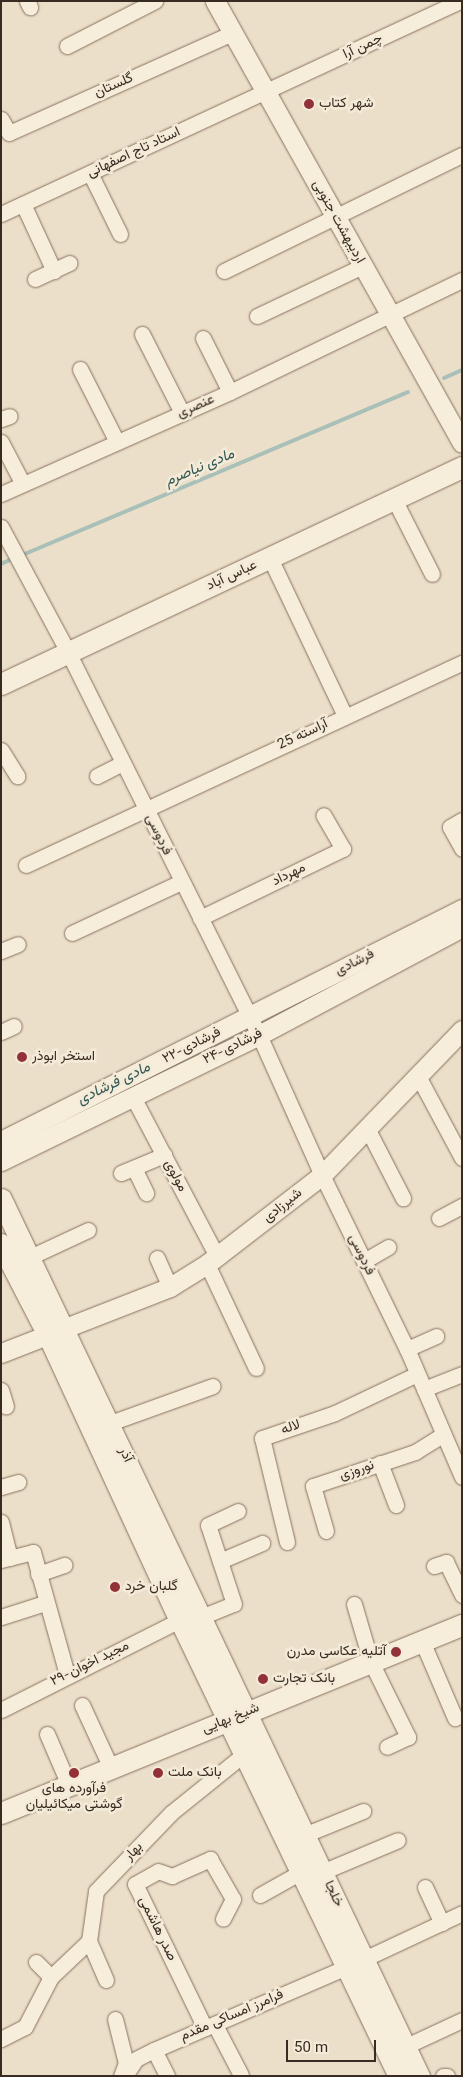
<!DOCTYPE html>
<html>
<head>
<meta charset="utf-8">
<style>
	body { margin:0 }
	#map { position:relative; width:463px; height:2077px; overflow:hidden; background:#ecdfc9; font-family:Georgia,Vazirmatn,serif }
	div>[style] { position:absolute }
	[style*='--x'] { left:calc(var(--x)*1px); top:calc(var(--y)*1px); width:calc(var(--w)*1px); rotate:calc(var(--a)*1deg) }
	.stream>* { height:4px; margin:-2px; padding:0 2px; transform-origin:2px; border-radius:2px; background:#a9c0b8 }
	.roads { filter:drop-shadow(0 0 1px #87725e) drop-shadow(0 0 1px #87725e) }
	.minor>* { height:15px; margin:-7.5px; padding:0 7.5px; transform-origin:7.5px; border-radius:7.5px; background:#f7eddb }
	.tertiary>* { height:19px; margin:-9.5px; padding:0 9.5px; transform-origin:9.5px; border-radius:9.5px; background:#f7eddb }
	.secondary>* { height:21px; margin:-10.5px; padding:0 10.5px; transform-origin:10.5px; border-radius:10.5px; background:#f7eddb }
	.dots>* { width:14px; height:14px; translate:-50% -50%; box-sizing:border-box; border:2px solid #f4ead8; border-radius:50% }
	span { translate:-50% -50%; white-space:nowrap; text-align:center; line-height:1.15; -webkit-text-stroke:5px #f4ead8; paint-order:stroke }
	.street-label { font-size:14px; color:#382b21 }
	.poi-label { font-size:14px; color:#382b21 }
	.left { translate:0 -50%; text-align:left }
	.right { translate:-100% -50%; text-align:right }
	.water-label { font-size:15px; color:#315753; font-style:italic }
	.frame { position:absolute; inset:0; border:2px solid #382b21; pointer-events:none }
	.scale { position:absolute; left:286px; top:2040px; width:90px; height:22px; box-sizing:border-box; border:2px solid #382b21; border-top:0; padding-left:6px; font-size:15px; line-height:18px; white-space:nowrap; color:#382b21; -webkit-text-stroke:4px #f4ead8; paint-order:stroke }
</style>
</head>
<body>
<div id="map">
	<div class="stream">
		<i style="--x:444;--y:378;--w:20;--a:-24"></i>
		<i style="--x:20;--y:556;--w:421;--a:-22.9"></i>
		<i style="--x:1;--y:564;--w:14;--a:-25"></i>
		<i style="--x:90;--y:1107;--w:66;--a:-26.2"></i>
	</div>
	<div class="roads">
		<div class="minor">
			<i style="--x:27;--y:1;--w:7;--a:63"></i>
			<i style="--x:67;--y:46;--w:99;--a:-27.1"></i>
			<i style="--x:1;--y:119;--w:16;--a:60"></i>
			<i style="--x:9;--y:133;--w:245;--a:-24.1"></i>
			<i style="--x:90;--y:173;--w:68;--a:63.8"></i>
			<i style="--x:23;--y:204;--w:74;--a:65.2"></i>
			<i style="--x:1;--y:214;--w:506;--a:-24.89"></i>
			<i style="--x:224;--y:271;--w:265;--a:-26"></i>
			<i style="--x:35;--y:279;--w:38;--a:-25"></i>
			<i style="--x:257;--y:316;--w:117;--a:-25.3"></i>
			<i style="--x:142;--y:334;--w:89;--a:63.1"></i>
			<i style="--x:203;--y:338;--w:60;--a:63.4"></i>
			<i style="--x:80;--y:369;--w:82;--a:63.1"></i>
			<i style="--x:1;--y:419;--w:9;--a:-18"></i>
			<i style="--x:1;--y:442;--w:47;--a:62.4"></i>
			<i style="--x:1;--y:494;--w:251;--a:-24"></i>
			<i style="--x:230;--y:392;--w:258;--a:-25.8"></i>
			<i style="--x:394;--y:499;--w:84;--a:63.1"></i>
			<i style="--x:1;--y:527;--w:142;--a:61.8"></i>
			<i style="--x:68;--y:652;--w:428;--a:63.5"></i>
			<i style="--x:259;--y:1035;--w:154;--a:65.8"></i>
			<i style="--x:322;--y:1175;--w:194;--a:64"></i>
			<i style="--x:407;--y:1349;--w:139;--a:66.7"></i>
			<i style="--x:270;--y:558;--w:175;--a:64.6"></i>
			<i style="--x:1;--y:750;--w:31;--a:58"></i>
			<i style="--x:97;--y:776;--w:29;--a:-27"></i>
			<i style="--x:462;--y:820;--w:14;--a:150"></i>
			<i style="--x:450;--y:827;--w:25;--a:61"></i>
			<i style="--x:26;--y:865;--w:481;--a:-24.9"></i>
			<i style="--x:200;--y:918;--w:159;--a:-25.8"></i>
			<i style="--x:343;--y:849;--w:39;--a:-120"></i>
			<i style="--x:72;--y:933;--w:120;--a:-25.1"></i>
			<i style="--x:1;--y:951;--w:18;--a:-22"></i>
			<i style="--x:1;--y:1032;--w:14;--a:-25"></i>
			<i style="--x:418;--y:1076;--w:93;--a:61.8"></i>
			<i style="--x:133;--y:1097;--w:180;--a:62.2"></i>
			<i style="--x:367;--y:1128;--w:79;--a:62.8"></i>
			<i style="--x:134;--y:1168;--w:28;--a:64"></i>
			<i style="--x:121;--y:1173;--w:47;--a:-22.7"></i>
			<i style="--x:439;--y:1218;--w:26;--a:-28"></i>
			<i style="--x:30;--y:1257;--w:64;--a:-25"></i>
			<i style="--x:157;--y:1258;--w:32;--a:66"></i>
			<i style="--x:364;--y:1261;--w:28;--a:-30"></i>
			<i style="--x:207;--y:1264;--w:115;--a:64.8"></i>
			<i style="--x:407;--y:1349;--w:32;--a:-24"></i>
			<i style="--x:424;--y:1389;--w:41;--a:-21.5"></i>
			<i style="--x:1;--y:1390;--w:17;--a:73"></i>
			<i style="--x:110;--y:1423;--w:109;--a:-19.8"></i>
			<i style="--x:380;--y:1463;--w:45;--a:69.1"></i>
			<i style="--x:1;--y:1487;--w:18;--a:-16"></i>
			<i style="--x:1;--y:1522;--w:37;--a:76"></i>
			<i style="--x:326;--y:1531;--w:47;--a:-106.1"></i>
			<i style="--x:313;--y:1486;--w:108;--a:-18.4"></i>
			<i style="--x:415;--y:1452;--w:32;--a:-32"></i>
			<i style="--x:287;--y:1542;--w:107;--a:-103.5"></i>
			<i style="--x:262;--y:1438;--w:77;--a:-18.9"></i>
			<i style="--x:335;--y:1413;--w:91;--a:-25.4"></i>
			<i style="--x:1;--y:1560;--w:33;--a:-14"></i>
			<i style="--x:33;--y:1552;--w:128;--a:74.5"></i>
			<i style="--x:220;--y:1561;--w:46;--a:-23.2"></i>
			<i style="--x:434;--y:1566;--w:13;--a:-18"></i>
			<i style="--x:446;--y:1562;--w:37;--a:64"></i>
			<i style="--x:38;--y:1574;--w:28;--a:-19"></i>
			<i style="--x:354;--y:1604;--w:60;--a:73.7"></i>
			<i style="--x:371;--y:1662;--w:84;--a:63.7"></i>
			<i style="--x:408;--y:1737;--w:23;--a:155"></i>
			<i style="--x:1;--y:1617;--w:46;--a:-17.7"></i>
			<i style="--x:201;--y:1617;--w:35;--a:-22"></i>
			<i style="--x:234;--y:1604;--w:83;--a:-108.2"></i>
			<i style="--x:208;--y:1525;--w:33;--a:-25"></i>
			<i style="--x:422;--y:1641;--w:84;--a:66.8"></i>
			<i style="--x:82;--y:1705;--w:69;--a:65.3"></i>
			<i style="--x:1;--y:1710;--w:200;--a:-26.7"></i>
			<i style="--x:47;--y:1734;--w:56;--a:66.7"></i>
			<i style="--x:304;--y:1835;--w:64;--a:-22.1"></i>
			<i style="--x:322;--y:1872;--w:82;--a:-22.8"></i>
			<i style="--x:425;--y:1887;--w:40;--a:65"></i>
			<i style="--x:260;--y:1895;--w:47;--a:-29.3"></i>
			<i style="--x:364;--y:1959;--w:108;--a:-25.1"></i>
			<i style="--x:36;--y:1962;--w:21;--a:45"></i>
			<i style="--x:106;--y:1980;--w:43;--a:-113.6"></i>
			<i style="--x:89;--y:1941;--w:50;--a:-82"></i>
			<i style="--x:96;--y:1891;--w:108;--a:-46.1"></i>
			<i style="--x:171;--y:1813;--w:94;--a:-38.9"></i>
			<i style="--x:115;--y:2019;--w:45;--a:76"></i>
			<i style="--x:126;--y:2063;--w:14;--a:111"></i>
			<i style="--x:215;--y:2025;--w:56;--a:62.5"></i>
			<i style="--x:205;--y:2028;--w:160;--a:-115.9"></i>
			<i style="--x:135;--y:1884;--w:26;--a:-29"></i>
			<i style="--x:158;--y:1871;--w:15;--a:20"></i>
			<i style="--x:172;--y:1876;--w:42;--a:-24.1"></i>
			<i style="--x:210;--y:1859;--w:46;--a:60.1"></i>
			<i style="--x:233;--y:1899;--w:22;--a:117"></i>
			<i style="--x:1;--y:2039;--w:27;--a:-27"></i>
			<i style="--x:25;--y:2027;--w:56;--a:-62.5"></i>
			<i style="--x:51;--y:1977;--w:52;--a:-43.5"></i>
			<i style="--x:404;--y:2047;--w:64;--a:-25"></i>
			<i style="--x:154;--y:2050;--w:29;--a:63"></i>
			<i style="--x:125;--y:2076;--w:20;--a:-57"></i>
			<i style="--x:136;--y:2059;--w:20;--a:-27"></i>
			<i style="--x:154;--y:2050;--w:210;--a:-23.3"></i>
			<i style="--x:443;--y:2076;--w:4;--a:0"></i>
		</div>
		<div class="tertiary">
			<i style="--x:215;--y:1;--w:506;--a:60.8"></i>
			<i style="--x:1;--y:1141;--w:516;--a:-26.71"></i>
			<i style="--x:1;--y:1161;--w:287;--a:-26"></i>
			<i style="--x:259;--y:1035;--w:230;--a:-28"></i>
			<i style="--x:1;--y:1353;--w:181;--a:-21.3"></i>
			<i style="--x:170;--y:1287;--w:44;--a:-31.9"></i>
			<i style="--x:207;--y:1264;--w:145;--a:-37.7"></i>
			<i style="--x:322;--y:1175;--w:202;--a:-46"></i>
		</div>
		<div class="secondary">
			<i style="--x:1;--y:684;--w:510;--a:-25.21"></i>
			<i style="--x:1;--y:1199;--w:972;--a:64.52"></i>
			<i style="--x:1;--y:1244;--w:105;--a:62.7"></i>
			<i style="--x:49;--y:1337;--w:312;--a:65.2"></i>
			<i style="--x:180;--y:1620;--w:506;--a:64.35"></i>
			<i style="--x:1;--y:1813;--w:498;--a:-22.2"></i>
		</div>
	</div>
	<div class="dots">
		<i style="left:309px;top:104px;background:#923238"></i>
		<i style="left:22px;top:1057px;background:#923238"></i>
		<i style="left:115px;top:1587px;background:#923238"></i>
		<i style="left:396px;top:1652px;background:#923238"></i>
		<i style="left:263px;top:1679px;background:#923238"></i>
		<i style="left:74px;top:1773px;background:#923238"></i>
		<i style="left:158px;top:1773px;background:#923238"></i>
	</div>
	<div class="street-label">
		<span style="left:363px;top:47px;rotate:-25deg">چمن آرا</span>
		<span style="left:114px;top:86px;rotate:-24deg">گلستان</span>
		<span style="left:134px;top:153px;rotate:-25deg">استاد تاج اصفهانی</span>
		<span style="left:338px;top:222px;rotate:61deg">اردیبهشت جنوبی</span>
		<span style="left:196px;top:407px;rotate:-24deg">عنصری</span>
		<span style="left:232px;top:576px;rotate:-25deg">عباس آباد</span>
		<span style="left:303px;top:735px;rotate:-25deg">آراسته 25</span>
		<span style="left:158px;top:835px;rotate:64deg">فردوسی</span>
		<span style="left:289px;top:875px;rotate:-26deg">مهرداد</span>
		<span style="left:355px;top:963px;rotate:-27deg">فرشادی</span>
		<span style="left:192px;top:1046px;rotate:-27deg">۲۲-فرشادی</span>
		<span style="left:233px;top:1047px;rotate:-26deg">۲۴-فرشادی</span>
		<span style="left:175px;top:1176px;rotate:62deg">مولوی</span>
		<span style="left:283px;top:1206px;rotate:-39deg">شیرزادی</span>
		<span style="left:361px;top:1255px;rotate:64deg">فردوسی</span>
		<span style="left:291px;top:1428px;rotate:-19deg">لاله</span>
		<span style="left:125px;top:1455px;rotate:65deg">آذر</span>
		<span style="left:357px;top:1471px;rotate:-19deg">نوروزی</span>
		<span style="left:90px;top:1664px;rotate:-26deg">۲۹-مجید اخوان</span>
		<span style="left:231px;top:1719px;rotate:-22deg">شیخ بهایی</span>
		<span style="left:134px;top:1852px;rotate:-46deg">بهار</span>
		<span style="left:333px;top:1894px;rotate:65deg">خلجا</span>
		<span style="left:157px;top:1929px;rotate:64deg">صدر هاشمی</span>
		<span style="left:232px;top:2016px;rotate:-23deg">فرامرز امساکی مقدم</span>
	</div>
	<div class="poi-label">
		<span class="left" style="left:319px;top:104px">شهر کتاب</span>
		<span class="left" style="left:32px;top:1057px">استخر ابوذر</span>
		<span class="left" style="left:125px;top:1587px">گلبان خرد</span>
		<span class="right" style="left:386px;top:1652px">آتلیه عکاسی مدرن</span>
		<span class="left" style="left:273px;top:1679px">بانک تجارت</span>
		<span class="left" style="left:168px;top:1773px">بانک ملت</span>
		<span style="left:74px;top:1797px">فرآورده های<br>گوشتی میکائیلیان</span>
	</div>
	<div class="water-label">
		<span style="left:200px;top:468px;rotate:-23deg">مادی نیاصرم</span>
		<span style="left:114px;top:1084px;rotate:-26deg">مادی فرشادی</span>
	</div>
	<div class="frame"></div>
	<div class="scale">50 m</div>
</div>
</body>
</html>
